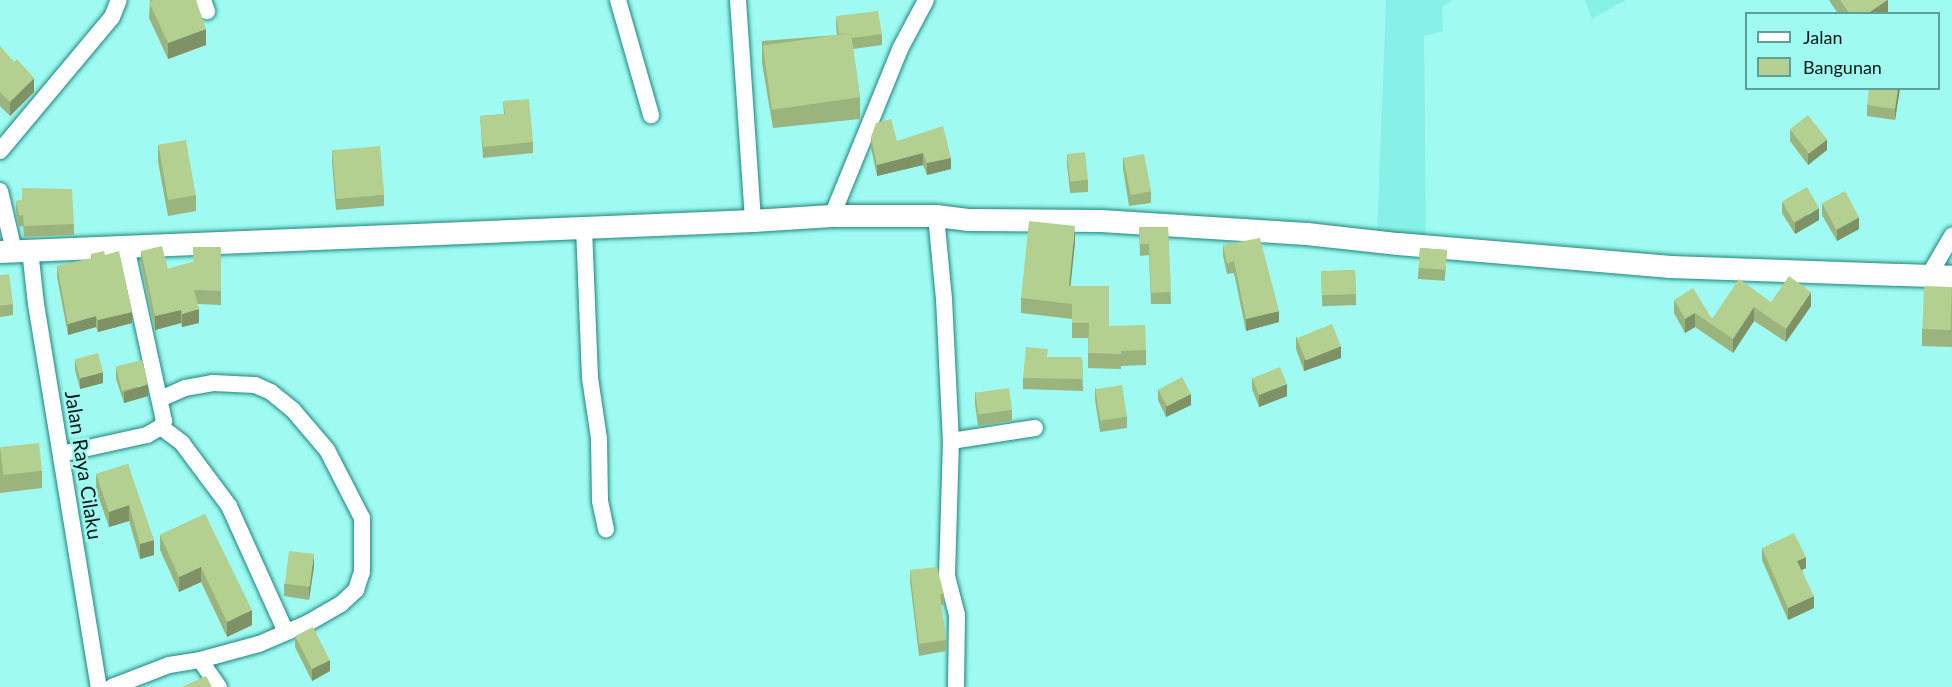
<!DOCTYPE html>
<html>
<head>
<meta charset="utf-8">
<style>
	body { margin:0 }
	#map { position:relative; width:1952px; height:687px; overflow:hidden; background:#9ffbf2; font-family:Lato,sans-serif }
	div>[style] { position:absolute }
	[style*='--x'] { left:calc(var(--x)*1px); top:calc(var(--y)*1px); width:calc(var(--w)*1px); rotate:calc(var(--a)*1deg) }
	.built>* { inset:0; background:#88f1e7 }
	.roads { filter:drop-shadow(0 0 2px #1f857e) drop-shadow(0 0 2px #1f857e) }
	.street>* { height:16px; margin:-8px; padding:0 8px; transform-origin:8px; border-radius:8px; background:#fff }
	.secondary>* { height:22px; margin:-11px; padding:0 11px; transform-origin:11px; border-radius:11px; background:#fff }
	.wall>* { inset:0; background:#9bb37d; transform-origin:0 0 }
	.shaded-wall>* { inset:0; background:#7e9266 }
	.building>* { inset:0; background:#b4d091; transform-origin:0 0 }
	span { translate:-50% -50%; white-space:nowrap; text-align:center; line-height:1.15; -webkit-text-stroke:5px #9ffbf2; paint-order:stroke }
	.street-label { font-size:20px; color:#001614 }
	.legend { position:absolute; left:1745px; top:12px; width:195px; height:78px; box-sizing:border-box; background:#9ffbf2; border:2px solid #5f9f99; margin:0; padding:8px 10px; list-style:none; font-size:18px; color:#001614 }
	.legend li { display:flex; align-items:center; gap:12px; height:30px }
	.legend b { width:30px; border:2px solid #5f9f99 }
</style>
</head>
<body>
<div id="map">
	<div class="built">
		<i style="clip-path:polygon(1386px 0,1453px 0,1442px 7px,1443px 31px,1424px 36px,1426px 236px,1377px 235px)"></i>
		<i style="clip-path:polygon(1585px 0,1626px 0,1592px 19px)"></i>
	</div>
	<div class="roads">
		<div class="street">
			<i style="--x:203;--y:0;--w:12;--a:70"></i>
			<i style="--x:618;--y:0;--w:120;--a:74"></i>
			<i style="--x:738;--y:0;--w:222;--a:86.1"></i>
			<i style="--x:0;--y:151;--w:175;--a:-50.1"></i>
			<i style="--x:112;--y:17;--w:18;--a:-68"></i>
			<i style="--x:0;--y:191;--w:62;--a:76.9"></i>
			<i style="--x:832;--y:216;--w:180;--a:-67.8"></i>
			<i style="--x:900;--y:49;--w:55;--a:-62"></i>
			<i style="--x:936;--y:216;--w:83;--a:84.5"></i>
			<i style="--x:944;--y:299;--w:142;--a:87.2"></i>
			<i style="--x:951;--y:441;--w:135;--a:91.7"></i>
			<i style="--x:947;--y:576;--w:40;--a:75.6"></i>
			<i style="--x:957;--y:615;--w:72;--a:90.8"></i>
			<i style="--x:584;--y:228;--w:150;--a:87.7"></i>
			<i style="--x:590;--y:378;--w:61;--a:81.5"></i>
			<i style="--x:599;--y:438;--w:63;--a:89.1"></i>
			<i style="--x:600;--y:501;--w:29;--a:78"></i>
			<i style="--x:30;--y:250;--w:54;--a:83.7"></i>
			<i style="--x:36;--y:304;--w:388;--a:80.7"></i>
			<i style="--x:1928;--y:277;--w:48;--a:-59.7"></i>
			<i style="--x:161;--y:427;--w:26;--a:37"></i>
			<i style="--x:182;--y:443;--w:79;--a:53.3"></i>
			<i style="--x:229;--y:506;--w:138;--a:65.7"></i>
			<i style="--x:951;--y:441;--w:85;--a:-8.8"></i>
			<i style="--x:61;--y:454;--w:88;--a:-12.5"></i>
			<i style="--x:147;--y:435;--w:16;--a:-30"></i>
			<i style="--x:161;--y:427;--w:7;--a:-63"></i>
			<i style="--x:164;--y:421;--w:179;--a:-102.3"></i>
			<i style="--x:200;--y:660;--w:33;--a:55"></i>
			<i style="--x:112;--y:687;--w:61;--a:-21.1"></i>
			<i style="--x:169;--y:665;--w:31;--a:-9"></i>
			<i style="--x:200;--y:660;--w:61;--a:-15.2"></i>
			<i style="--x:259;--y:644;--w:53;--a:-23.2"></i>
			<i style="--x:308;--y:623;--w:38;--a:-30"></i>
			<i style="--x:341;--y:604;--w:21;--a:-43"></i>
			<i style="--x:356;--y:590;--w:19;--a:-72"></i>
			<i style="--x:362;--y:572;--w:54;--a:-90"></i>
			<i style="--x:362;--y:518;--w:76;--a:-117.2"></i>
			<i style="--x:327;--y:450;--w:52;--a:-130.4"></i>
			<i style="--x:293;--y:410;--w:28;--a:-141"></i>
			<i style="--x:271;--y:392;--w:17;--a:-156"></i>
			<i style="--x:255;--y:385;--w:42;--a:-177.3"></i>
			<i style="--x:213;--y:383;--w:28;--a:170"></i>
			<i style="--x:185;--y:388;--w:27;--a:156"></i>
		</div>
		<div class="secondary">
			<i style="--x:0;--y:252;--w:754;--a:-2.36"></i>
			<i style="--x:753;--y:221;--w:79;--a:-3.6"></i>
			<i style="--x:832;--y:216;--w:104;--a:0"></i>
			<i style="--x:936;--y:216;--w:32;--a:7"></i>
			<i style="--x:968;--y:220;--w:133;--a:0.4"></i>
			<i style="--x:1101;--y:221;--w:206;--a:3.6"></i>
			<i style="--x:1307;--y:234;--w:92;--a:6.3"></i>
			<i style="--x:1398;--y:244;--w:274;--a:4.8"></i>
			<i style="--x:1671;--y:267;--w:281;--a:2"></i>
		</div>
	</div>
	<div class="wall">
		<i style="clip-path:polygon(150px 0,196px 0,206px 45px,168px 59px,149px 18px)"></i>
		<i style="clip-path:polygon(1829px 0,1888px 0,1888px 14px,1838px 14px)"></i>
		<i style="clip-path:polygon(836px 16px,882px 34px,882px 45px,853px 49px,860px 97px,860px 119px,773px 128px,762px 63px,762px 41px,837px 35px,836px 27px)"></i>
		<i style="clip-path:polygon(0 46px,34px 92px,10px 116px,0 106px)"></i>
		<i style="clip-path:polygon(1900px 88px,1895px 120px,1867px 116px,1867px 105px)"></i>
		<i style="clip-path:polygon(503px 101px,533px 142px,533px 153px,483px 158px,480px 116px,504px 114px)"></i>
		<i style="clip-path:polygon(1790px 130px,1827px 150px,1808px 165px,1790px 141px)"></i>
		<i style="clip-path:polygon(871px 137px,897px 141px,951px 158px,951px 169px,927px 175px,923px 165px,877px 176px,871px 148px)"></i>
		<i style="clip-path:polygon(158px 145px,196px 195px,196px 211px,168px 216px,158px 162px)"></i>
		<i style="clip-path:polygon(332px 150px,384px 195px,384px 206px,336px 210px,332px 162px)"></i>
		<i style="clip-path:polygon(1067px 154px,1088px 180px,1088px 192px,1070px 193px,1067px 165px)"></i>
		<i style="clip-path:polygon(1123px 157px,1151px 191px,1151px 203px,1129px 206px,1123px 169px)"></i>
		<i style="clip-path:polygon(22px 188px,74px 224px,74px 235px,24px 237px,23px 226px,19px 227px,16px 213px,16px 201px,22px 200px)"></i>
		<i style="clip-path:polygon(1782px 202px,1819px 220px,1795px 234px,1782px 213px)"></i>
		<i style="clip-path:polygon(1822px 204px,1859px 229px,1837px 241px,1822px 215px)"></i>
		<i style="clip-path:polygon(1139px 227px,1168px 227px,1171px 304px,1151px 304px,1149px 255px,1140px 256px)"></i>
		<i style="clip-path:polygon(1075px 242px,1070px 286px,1109px 326px,1146px 350px,1146px 365px,1121px 366px,1121px 369px,1088px 368px,1088px 338px,1072px 338px,1072px 319px,1021px 313px,1021px 298px)"></i>
		<i style="clip-path:polygon(1223px 245px,1279px 322px,1246px 331px,1234px 273px,1227px 274px,1223px 256px)"></i>
		<i style="clip-path:polygon(221px 247px,221px 305px,197px 304px,199px 323px,182px 327px,181px 323px,155px 330px,141px 265px,141px 251px,168px 269px,193px 262px)"></i>
		<i style="left:1420px;top:248px;width:27px;height:31px;rotate:4deg"></i>
		<i style="clip-path:polygon(91px 254px,132px 323px,98px 332px,96px 327px,68px 335px,57px 277px,57px 266px,91px 259px)"></i>
		<i style="left:1355px;top:270px;width:35px;height:34px;rotate:88deg"></i>
		<i style="clip-path:polygon(0 275px,13px 304px,13px 315px,0 317px)"></i>
		<i style="clip-path:polygon(1952px 287px,1952px 347px,1922px 346px,1922px 329px)"></i>
		<i style="clip-path:polygon(1674px 300px,1712px 319px,1771px 302px,1811px 306px,1786px 342px,1754px 321px,1733px 353px,1695px 327px,1685px 333px,1674px 313px)"></i>
		<i style="clip-path:polygon(1296px 337px,1341px 358px,1304px 371px,1296px 349px)"></i>
		<i style="clip-path:polygon(1048px 357px,1082px 357px,1083px 391px,1023px 389px,1023px 378px)"></i>
		<i style="clip-path:polygon(75px 359px,103px 383px,80px 389px,75px 370px)"></i>
		<i style="clip-path:polygon(116px 368px,148px 396px,124px 403px,116px 379px)"></i>
		<i style="clip-path:polygon(1252px 378px,1287px 396px,1259px 407px,1252px 389px)"></i>
		<i style="clip-path:polygon(1095px 388px,1127px 417px,1127px 428px,1100px 432px,1095px 400px)"></i>
		<i style="clip-path:polygon(1158px 389px,1191px 405px,1166px 417px,1158px 400px)"></i>
		<i style="clip-path:polygon(975px 392px,1012px 410px,1012px 421px,978px 426px,975px 404px)"></i>
		<i style="clip-path:polygon(0 448px,42px 471px,42px 488px,0 493px)"></i>
		<i style="clip-path:polygon(128px 464px,154px 555px,140px 559px,129px 521px,109px 527px,96px 490px,96px 474px)"></i>
		<i style="clip-path:polygon(205px 514px,252px 625px,227px 637px,201px 582px,179px 592px,160px 550px,160px 535px)"></i>
		<i style="clip-path:polygon(1762px 548px,1806px 568px,1802px 570px,1814px 608px,1788px 620px,1762px 560px)"></i>
		<i style="clip-path:polygon(314px 566px,309px 600px,284px 596px,284px 584px)"></i>
		<i style="clip-path:polygon(910px 570px,944px 594px,944px 605px,941px 605px,946px 640px,946px 651px,919px 656px,910px 581px)"></i>
		<i style="clip-path:polygon(295px 636px,330px 671px,312px 681px,295px 647px)"></i>
	</div>
	<div class="shaded-wall">
		<i style="clip-path:polygon(1888px 0,1888px 14px,1867px 14px)"></i>
		<i style="clip-path:polygon(206px 29px,206px 45px,168px 59px,168px 43px)"></i>
		<i style="clip-path:polygon(34px 78px,34px 92px,10px 116px,10px 102px)"></i>
		<i style="clip-path:polygon(1898px 88px,1900px 88px,1895px 120px,1895px 109px)"></i>
		<i style="clip-path:polygon(1827px 139px,1827px 150px,1808px 165px,1808px 154px)"></i>
		<i style="clip-path:polygon(923px 153px,923px 165px,877px 176px,877px 165px)"></i>
		<i style="clip-path:polygon(951px 158px,951px 169px,927px 175px,927px 163px)"></i>
		<i style="clip-path:polygon(1819px 208px,1819px 220px,1795px 234px,1795px 223px)"></i>
		<i style="clip-path:polygon(1859px 217px,1859px 229px,1837px 241px,1837px 230px)"></i>
		<i style="clip-path:polygon(1075px 226px,1075px 242px,1069px 301px,1069px 286px)"></i>
		<i style="clip-path:polygon(1811px 292px,1811px 306px,1786px 342px,1786px 329px)"></i>
		<i style="clip-path:polygon(1754px 307px,1754px 321px,1733px 353px,1733px 339px)"></i>
		<i style="clip-path:polygon(199px 309px,199px 323px,182px 327px,182px 314px)"></i>
		<i style="clip-path:polygon(181px 310px,181px 323px,155px 330px,155px 316px)"></i>
		<i style="clip-path:polygon(1279px 311px,1279px 322px,1246px 331px,1246px 319px)"></i>
		<i style="clip-path:polygon(132px 312px,132px 323px,98px 332px,98px 320px)"></i>
		<i style="clip-path:polygon(1695px 313px,1695px 327px,1685px 333px,1685px 319px)"></i>
		<i style="clip-path:polygon(96px 316px,96px 327px,68px 335px,68px 324px)"></i>
		<i style="clip-path:polygon(1341px 346px,1341px 358px,1304px 371px,1304px 360px)"></i>
		<i style="clip-path:polygon(103px 372px,103px 383px,80px 389px,80px 378px)"></i>
		<i style="clip-path:polygon(148px 384px,148px 396px,124px 403px,124px 392px)"></i>
		<i style="clip-path:polygon(1287px 384px,1287px 396px,1259px 407px,1259px 395px)"></i>
		<i style="clip-path:polygon(1191px 394px,1191px 405px,1166px 417px,1166px 406px)"></i>
		<i style="clip-path:polygon(129px 505px,129px 521px,109px 527px,109px 512px)"></i>
		<i style="clip-path:polygon(154px 540px,154px 555px,140px 559px,140px 544px)"></i>
		<i style="clip-path:polygon(314px 554px,314px 566px,309px 600px,309px 588px)"></i>
		<i style="clip-path:polygon(1806px 557px,1806px 568px,1797px 572px,1797px 561px)"></i>
		<i style="clip-path:polygon(201px 567px,201px 582px,179px 592px,179px 577px)"></i>
		<i style="clip-path:polygon(1814px 596px,1814px 608px,1788px 620px,1788px 608px)"></i>
		<i style="clip-path:polygon(252px 610px,252px 625px,227px 637px,227px 622px)"></i>
		<i style="clip-path:polygon(330px 660px,330px 671px,312px 681px,312px 669px)"></i>
	</div>
	<div class="building">
		<i style="clip-path:polygon(154px 0,196px 0,206px 29px,168px 43px,149px 2px)"></i>
		<i style="clip-path:polygon(1840px 0,1887px 0,1867px 14px,1850px 14px)"></i>
		<i style="clip-path:polygon(878px 11px,882px 34px,852px 38px,851px 33px,839px 34px,836px 16px)"></i>
		<i style="left:851px;top:33px;width:65px;height:89px;rotate:82deg"></i>
		<i style="clip-path:polygon(0 46px,14px 62px,17px 59px,34px 78px,10px 102px,0 92px)"></i>
		<i style="clip-path:polygon(1869px 88px,1898px 88px,1895px 109px,1867px 105px)"></i>
		<i style="clip-path:polygon(529px 99px,533px 142px,483px 147px,480px 116px,505px 114px,503px 101px)"></i>
		<i style="left:1808px;top:115px;width:31px;height:23px;rotate:52deg"></i>
		<i style="clip-path:polygon(891px 119px,897px 141px,943px 126px,951px 158px,927px 163px,923px 153px,877px 165px,871px 137px,876px 123px)"></i>
		<i style="left:186px;top:140px;width:56px;height:28px;rotate:80deg"></i>
		<i style="left:380px;top:146px;width:49px;height:48px;rotate:85deg"></i>
		<i style="left:1085px;top:152px;width:28px;height:18px;rotate:84deg"></i>
		<i style="left:1144px;top:154px;width:38px;height:21px;rotate:79deg"></i>
		<i style="left:1807px;top:187px;width:24px;height:29px;rotate:60deg"></i>
		<i style="clip-path:polygon(22px 188px,72px 189px,74px 224px,24px 226px,23px 215px,19px 216px,16px 201px,22px 200px)"></i>
		<i style="left:1845px;top:191px;width:30px;height:26px;rotate:62deg"></i>
		<i style="clip-path:polygon(1029px 221px,1075px 226px,1069px 286px,1109px 286px,1109px 326px,1145px 325px,1146px 350px,1121px 351px,1121px 354px,1088px 353px,1089px 323px,1072px 323px,1072px 304px,1021px 298px)"></i>
		<i style="clip-path:polygon(1139px 227px,1168px 227px,1171px 292px,1151px 293px,1149px 244px,1140px 244px)"></i>
		<i style="clip-path:polygon(1260px 238px,1279px 311px,1246px 319px,1234px 261px,1227px 263px,1223px 245px)"></i>
		<i style="clip-path:polygon(162px 246px,168px 269px,193px 262px,193px 247px,221px 247px,221px 291px,194px 290px,199px 309px,182px 314px,181px 310px,155px 316px,141px 251px)"></i>
		<i style="left:1420px;top:248px;width:27px;height:20px;rotate:4deg"></i>
		<i style="clip-path:polygon(104px 251px,105px 255px,119px 251px,132px 312px,98px 320px,96px 316px,68px 324px,57px 266px,92px 258px,91px 254px)"></i>
		<i style="left:1355px;top:270px;width:24px;height:34px;rotate:88deg"></i>
		<i style="clip-path:polygon(9px 274px,13px 304px,0 306px,0 275px)"></i>
		<i style="clip-path:polygon(1789px 276px,1811px 292px,1786px 329px,1754px 307px,1733px 339px,1695px 313px,1685px 319px,1674px 300px,1693px 288px,1712px 319px,1739px 279px,1771px 302px)"></i>
		<i style="left:1924px;top:286px;width:28px;height:43px;rotate:2deg"></i>
		<i style="left:1332px;top:324px;width:24px;height:38px;rotate:68deg"></i>
		<i style="clip-path:polygon(1026px 347px,1048px 349px,1047px 357px,1082px 357px,1083px 379px,1023px 378px)"></i>
		<i style="left:98px;top:353px;width:20px;height:24px;rotate:75deg"></i>
		<i style="left:142px;top:360px;width:25px;height:27px;rotate:76deg"></i>
		<i style="left:1280px;top:367px;width:18px;height:30px;rotate:68deg"></i>
		<i style="left:1182px;top:377px;width:19px;height:27px;rotate:62deg"></i>
		<i style="left:1122px;top:385px;width:32px;height:27px;rotate:81deg"></i>
		<i style="left:1009px;top:388px;width:22px;height:34px;rotate:82deg"></i>
		<i style="left:39px;top:443px;width:28px;height:39px;rotate:84deg"></i>
		<i style="clip-path:polygon(128px 464px,154px 540px,140px 544px,129px 505px,109px 512px,96px 474px)"></i>
		<i style="clip-path:polygon(205px 514px,252px 610px,227px 622px,201px 567px,179px 577px,160px 535px)"></i>
		<i style="clip-path:polygon(1794px 533px,1806px 557px,1797px 561px,1814px 596px,1788px 608px,1762px 548px)"></i>
		<i style="left:289px;top:551px;width:25px;height:33px;rotate:7deg"></i>
		<i style="clip-path:polygon(937px 567px,944px 594px,940px 594px,946px 640px,919px 644px,910px 570px)"></i>
		<i style="left:313px;top:627px;width:37px;height:20px;rotate:63deg"></i>
		<i style="clip-path:polygon(206px 676px,212px 687px,182px 687px)"></i>
	</div>
	<div class="street-label">
		<span style="left:84px;top:465px;rotate:81deg">Jalan Raya Cilaku</span>
	</div>
	<ul class="legend">
	<li><b style="height:8px;background:#fff"></b>Jalan</li>
	<li><b style="height:16px;background:#b4d091"></b>Bangunan</li>
	</ul>
</div>
</body>
</html>
